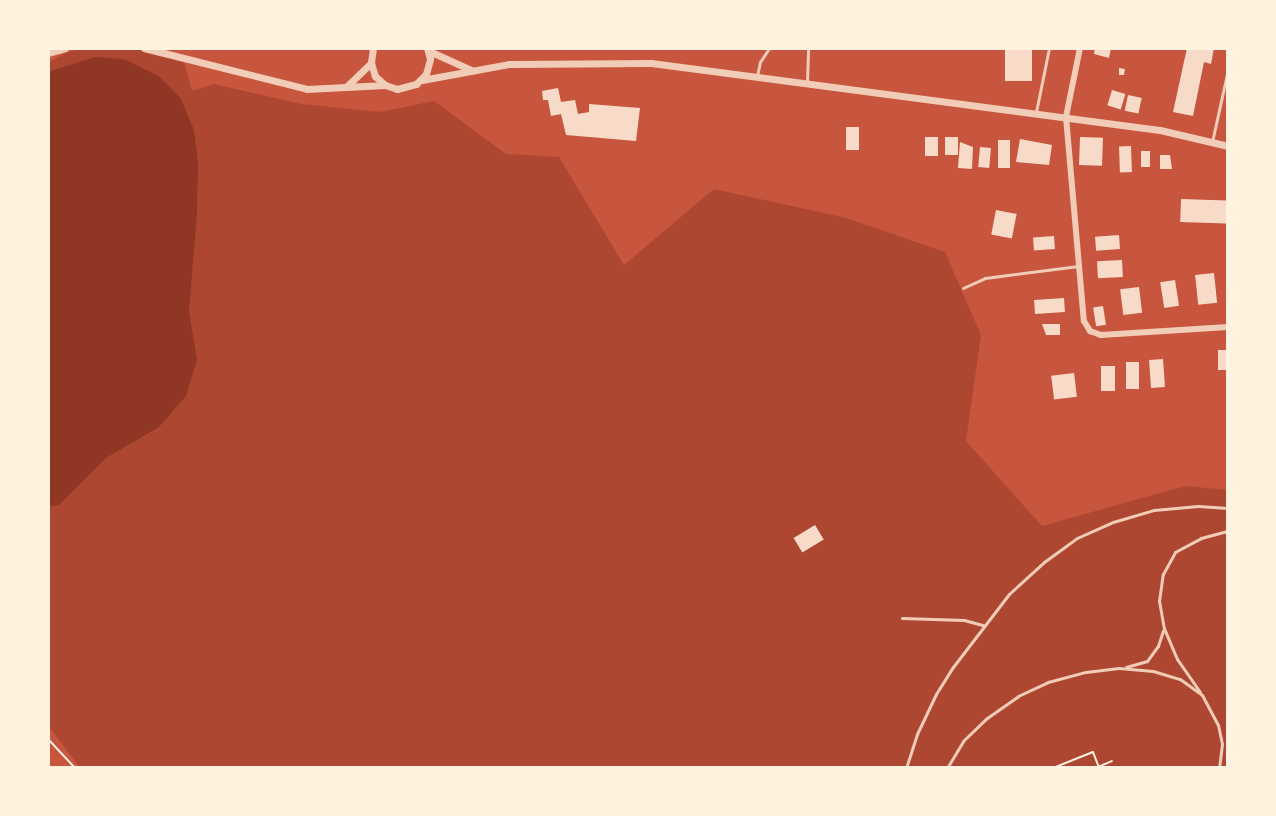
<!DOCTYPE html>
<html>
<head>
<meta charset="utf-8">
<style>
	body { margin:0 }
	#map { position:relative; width:1276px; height:816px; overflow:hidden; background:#c8553d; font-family:"Open Sans",sans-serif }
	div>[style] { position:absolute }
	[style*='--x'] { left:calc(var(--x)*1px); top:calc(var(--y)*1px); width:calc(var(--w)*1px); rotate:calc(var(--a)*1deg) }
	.green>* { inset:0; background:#ae4732 }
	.water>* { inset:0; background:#8f3625 }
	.building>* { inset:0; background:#f7dbc8; transform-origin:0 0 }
	.path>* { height:2px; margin:-1px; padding:0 1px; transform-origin:1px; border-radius:1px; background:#fff3e0 }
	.service>* { height:3px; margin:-1.5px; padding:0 1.5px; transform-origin:1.5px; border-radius:1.5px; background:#f1ccb7 }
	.minor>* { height:6px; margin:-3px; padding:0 3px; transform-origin:3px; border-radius:3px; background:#f1ccb7 }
	.tertiary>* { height:7px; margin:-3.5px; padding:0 3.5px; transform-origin:3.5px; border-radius:3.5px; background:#f1ccb7 }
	span { translate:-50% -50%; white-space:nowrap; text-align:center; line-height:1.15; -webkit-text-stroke:4.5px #fff3e0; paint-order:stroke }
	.frame { position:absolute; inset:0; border:50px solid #fff3e0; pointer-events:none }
</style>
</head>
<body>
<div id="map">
	<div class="green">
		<i style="clip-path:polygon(90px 48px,144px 48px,183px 58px,192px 91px,214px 84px,301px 104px,380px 112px,434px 101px,506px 154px,559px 157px,624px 265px,714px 189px,846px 218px,945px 252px,981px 335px,966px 441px,1042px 526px,1185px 486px,1228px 490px,1228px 768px,80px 768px,48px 725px,48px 63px,68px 52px)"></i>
	</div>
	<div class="water">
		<i style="clip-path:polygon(95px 57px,124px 59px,159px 76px,181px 99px,194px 130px,198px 163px,197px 214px,189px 311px,197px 360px,186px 396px,159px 427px,106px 458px,59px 505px,48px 507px,48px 72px)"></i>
	</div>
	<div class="building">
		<i style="left:1005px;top:48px;width:27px;height:33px"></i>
		<i style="clip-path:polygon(1095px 48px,1111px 48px,1109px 58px,1094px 54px)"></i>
		<i style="clip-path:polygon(1187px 48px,1214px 48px,1211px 64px,1204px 62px,1193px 116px,1173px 112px)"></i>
		<i style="clip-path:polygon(1119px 68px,1125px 69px,1124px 75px,1119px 75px)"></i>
		<i style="clip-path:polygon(558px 88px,561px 102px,575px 100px,578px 114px,589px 112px,589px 104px,640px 108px,636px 141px,566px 135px,561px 114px,551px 116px,548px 100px,543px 100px,542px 91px)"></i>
		<i style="left:1112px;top:90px;width:14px;height:16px;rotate:17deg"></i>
		<i style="left:1128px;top:95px;width:14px;height:16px;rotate:12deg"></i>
		<i style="left:846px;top:127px;width:13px;height:23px"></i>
		<i style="left:925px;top:137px;width:13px;height:19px"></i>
		<i style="left:945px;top:137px;width:13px;height:18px"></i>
		<i style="left:1080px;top:137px;width:23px;height:28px;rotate:2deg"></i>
		<i style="clip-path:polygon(1020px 139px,1052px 145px,1049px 165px,1016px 162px)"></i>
		<i style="left:998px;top:140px;width:12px;height:28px"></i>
		<i style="clip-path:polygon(960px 142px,973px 147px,972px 169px,958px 168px)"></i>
		<i style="left:1131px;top:146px;width:26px;height:12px;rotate:88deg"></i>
		<i style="left:980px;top:147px;width:11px;height:20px;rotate:5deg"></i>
		<i style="left:1141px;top:151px;width:9px;height:16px"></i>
		<i style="clip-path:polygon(1160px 155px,1170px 155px,1172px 169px,1160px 169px)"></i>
		<i style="left:1181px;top:199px;width:46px;height:23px;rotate:2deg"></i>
		<i style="left:996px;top:210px;width:21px;height:25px;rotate:11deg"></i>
		<i style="left:1119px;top:235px;width:14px;height:24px;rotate:86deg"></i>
		<i style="left:1054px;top:236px;width:13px;height:21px;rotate:86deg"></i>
		<i style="left:1122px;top:260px;width:17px;height:25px;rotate:87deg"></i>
		<i style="left:1214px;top:273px;width:30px;height:19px;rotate:84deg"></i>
		<i style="left:1175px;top:280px;width:26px;height:15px;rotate:81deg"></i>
		<i style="left:1139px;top:287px;width:26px;height:19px;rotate:83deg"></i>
		<i style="left:1064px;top:298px;width:14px;height:30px;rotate:86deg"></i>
		<i style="left:1103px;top:306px;width:19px;height:10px;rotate:81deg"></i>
		<i style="clip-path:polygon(1042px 324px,1060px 324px,1060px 335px,1046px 335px)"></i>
		<i style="left:1218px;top:350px;width:10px;height:20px"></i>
		<i style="left:1163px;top:359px;width:28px;height:14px;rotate:86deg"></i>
		<i style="left:1126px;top:362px;width:13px;height:27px"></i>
		<i style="left:1101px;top:366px;width:14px;height:25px"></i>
		<i style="left:1074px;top:373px;width:24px;height:23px;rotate:83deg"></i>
		<i style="left:815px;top:525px;width:17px;height:25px;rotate:59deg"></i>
	</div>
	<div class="path">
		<i style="--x:48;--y:739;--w:40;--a:47"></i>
		<i style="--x:1098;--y:767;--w:15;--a:-23"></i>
		<i style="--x:1053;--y:768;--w:43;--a:-21.8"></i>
		<i style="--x:1093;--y:752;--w:17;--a:69"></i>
	</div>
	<div class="service">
		<i style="--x:757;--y:76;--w:14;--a:-78"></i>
		<i style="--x:760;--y:62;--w:17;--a:-57"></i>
		<i style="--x:807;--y:81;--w:33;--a:-88"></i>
		<i style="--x:1036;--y:112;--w:65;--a:-78.5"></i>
		<i style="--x:1212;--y:142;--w:70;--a:-77.6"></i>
		<i style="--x:963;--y:288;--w:24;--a:-24"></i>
		<i style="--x:985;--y:278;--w:94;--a:-7.4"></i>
		<i style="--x:902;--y:618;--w:62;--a:1.8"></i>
		<i style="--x:964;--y:620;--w:20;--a:15"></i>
		<i style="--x:1126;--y:667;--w:22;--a:-16"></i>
		<i style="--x:1147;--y:661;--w:19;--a:-54"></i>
		<i style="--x:1158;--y:646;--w:16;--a:-72"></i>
		<i style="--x:1200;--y:692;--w:40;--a:-124.9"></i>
		<i style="--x:1177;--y:659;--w:33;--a:-113"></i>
		<i style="--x:1164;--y:629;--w:28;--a:-100"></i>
		<i style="--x:1159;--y:601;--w:27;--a:-82"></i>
		<i style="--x:1163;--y:574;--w:25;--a:-61"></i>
		<i style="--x:1175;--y:552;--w:30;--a:-28"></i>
		<i style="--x:1201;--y:538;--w:28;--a:-15"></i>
		<i style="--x:906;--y:768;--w:36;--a:-72"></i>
		<i style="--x:917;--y:734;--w:44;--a:-64.6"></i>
		<i style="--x:936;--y:694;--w:32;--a:-58"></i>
		<i style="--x:953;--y:667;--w:92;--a:-52.5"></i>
		<i style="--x:1009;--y:594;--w:47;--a:-42.4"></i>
		<i style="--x:1044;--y:562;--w:41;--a:-36"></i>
		<i style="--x:1077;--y:538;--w:39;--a:-24"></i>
		<i style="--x:1113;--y:522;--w:43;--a:-16.3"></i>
		<i style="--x:1154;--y:510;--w:44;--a:-5.2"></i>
		<i style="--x:1198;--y:506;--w:30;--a:4"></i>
		<i style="--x:947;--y:768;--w:31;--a:-59"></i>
		<i style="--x:963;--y:741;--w:33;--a:-44"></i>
		<i style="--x:987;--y:718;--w:38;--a:-35"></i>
		<i style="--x:1018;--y:696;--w:33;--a:-25"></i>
		<i style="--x:1048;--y:682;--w:39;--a:-15"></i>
		<i style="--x:1086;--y:672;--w:33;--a:-7"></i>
		<i style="--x:1119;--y:668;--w:34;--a:5"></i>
		<i style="--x:1153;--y:671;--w:28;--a:17"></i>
		<i style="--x:1180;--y:679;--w:27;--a:36"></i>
		<i style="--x:1202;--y:695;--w:34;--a:62"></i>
		<i style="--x:1218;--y:725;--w:19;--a:78"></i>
		<i style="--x:1222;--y:744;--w:24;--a:97"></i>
	</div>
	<div class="minor">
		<i style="--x:1080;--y:48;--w:70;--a:101.5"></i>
		<i style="--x:1066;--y:117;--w:205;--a:85"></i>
		<i style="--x:1084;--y:321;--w:12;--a:59"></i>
		<i style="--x:1090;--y:331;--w:12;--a:20"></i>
		<i style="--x:1101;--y:335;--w:127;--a:-3.6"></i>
	</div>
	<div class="tertiary">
		<i style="--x:144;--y:48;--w:168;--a:14.1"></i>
		<i style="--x:307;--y:89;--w:78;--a:-2.9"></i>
		<i style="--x:373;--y:48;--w:15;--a:98"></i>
		<i style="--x:371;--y:63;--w:14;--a:73"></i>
		<i style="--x:375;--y:76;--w:13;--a:42"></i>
		<i style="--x:385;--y:85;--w:13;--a:18"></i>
		<i style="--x:397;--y:89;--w:20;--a:-15"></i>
		<i style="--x:416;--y:84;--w:14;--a:-45"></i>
		<i style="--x:426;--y:74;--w:16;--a:-75"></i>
		<i style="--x:430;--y:59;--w:11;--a:-105"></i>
		<i style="--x:429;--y:51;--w:46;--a:24.3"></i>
		<i style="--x:48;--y:53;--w:18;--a:-16"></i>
		<i style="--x:422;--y:80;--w:88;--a:-10.4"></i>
		<i style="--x:509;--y:64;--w:142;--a:-0.4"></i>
		<i style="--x:651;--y:63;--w:513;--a:7.5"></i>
		<i style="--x:1160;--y:130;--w:70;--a:13.2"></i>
		<i style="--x:346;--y:87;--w:35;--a:-44"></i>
	</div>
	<div class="frame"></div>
</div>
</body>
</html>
